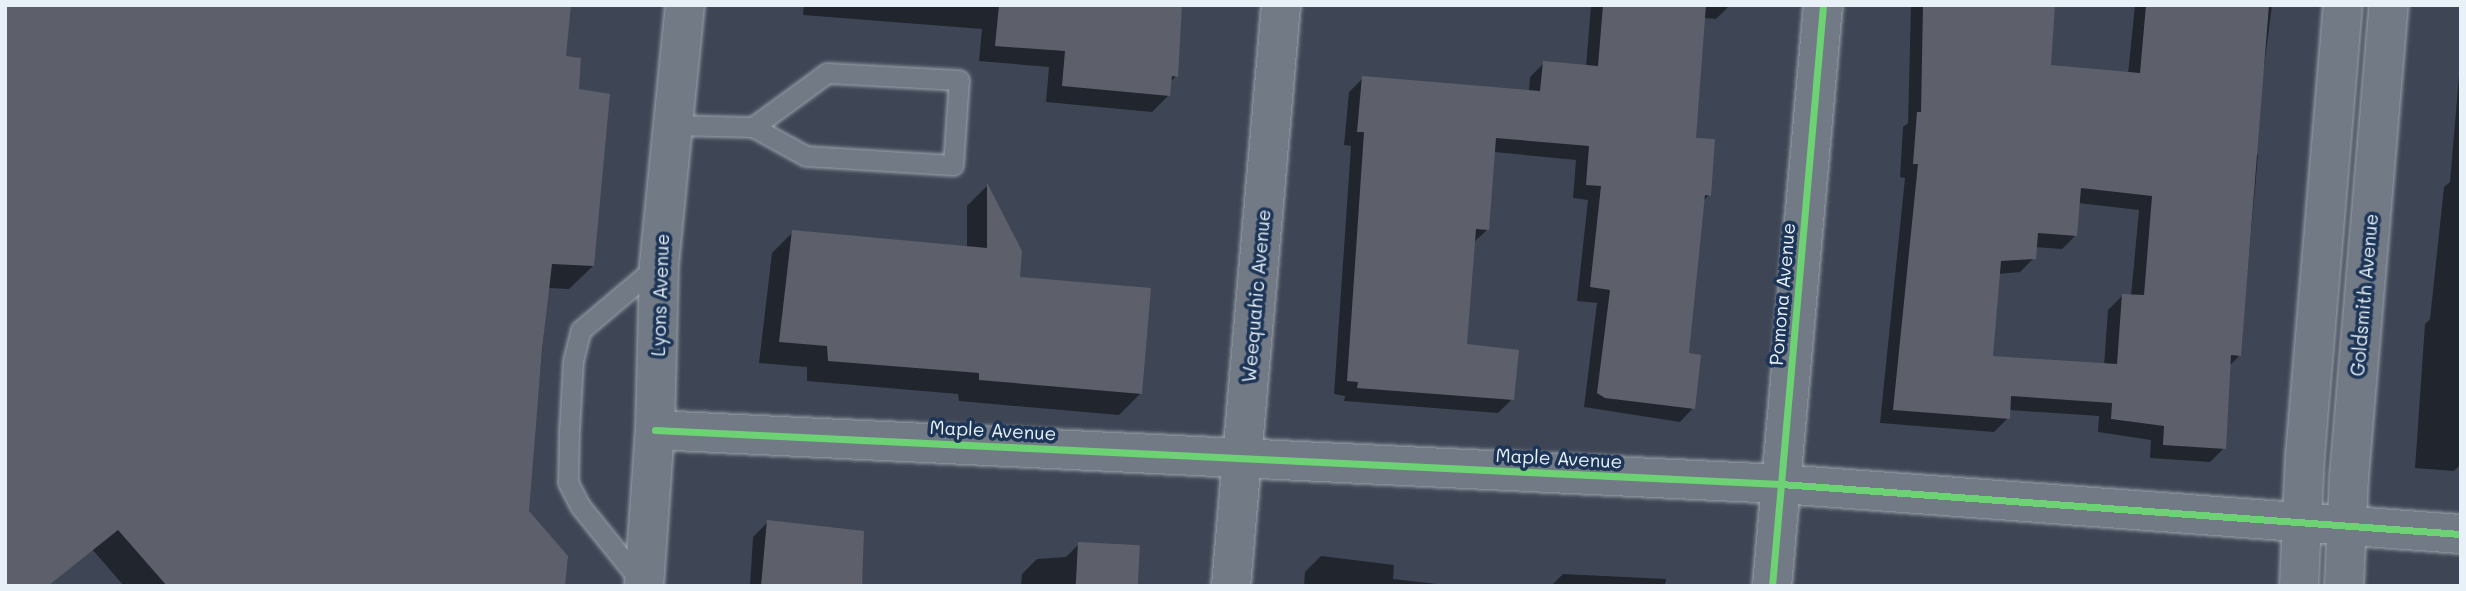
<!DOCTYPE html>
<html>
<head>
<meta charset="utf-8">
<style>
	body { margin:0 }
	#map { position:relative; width:2466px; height:591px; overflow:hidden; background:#3e4656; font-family:Mali,sans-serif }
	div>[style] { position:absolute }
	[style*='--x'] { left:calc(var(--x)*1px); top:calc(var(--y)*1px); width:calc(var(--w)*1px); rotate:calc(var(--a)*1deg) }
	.shadow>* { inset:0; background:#0007 }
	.building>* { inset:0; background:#5d606a; transform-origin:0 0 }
	.roads { filter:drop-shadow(0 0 2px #9ea4ac) drop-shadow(0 0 2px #9ea4ac) }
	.lane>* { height:19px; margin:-9.5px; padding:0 9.5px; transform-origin:9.5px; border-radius:9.5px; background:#727a85 }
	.street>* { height:38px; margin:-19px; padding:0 19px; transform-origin:19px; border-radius:19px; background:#727a85 }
	.secondary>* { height:38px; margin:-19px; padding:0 19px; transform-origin:19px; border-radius:19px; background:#727a85 }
	.cycleway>* { height:7px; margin:-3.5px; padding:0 3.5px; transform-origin:3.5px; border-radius:3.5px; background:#6cd273 }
	span { translate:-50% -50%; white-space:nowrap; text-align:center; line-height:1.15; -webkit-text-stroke:7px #1d3557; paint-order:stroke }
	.street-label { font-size:19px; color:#e8f1f8 }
	.frame { position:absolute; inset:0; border:7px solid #e8f1f8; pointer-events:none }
</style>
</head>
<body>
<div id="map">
	<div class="shadow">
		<i style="clip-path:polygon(804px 5px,1180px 5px,1176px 76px,1170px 82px,1168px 96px,1152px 112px,1046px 102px,1049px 67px,979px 61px,982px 29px,803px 15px)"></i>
		<i style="clip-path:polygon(1591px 5px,1730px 5px,1716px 19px,1704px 18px,1695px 139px,1709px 195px,1702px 202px,1687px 355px,1693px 408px,1680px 422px,1584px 407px,1597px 303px,1577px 301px,1588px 200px,1573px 198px,1576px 160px,1494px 152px,1488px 229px,1473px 243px,1465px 345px,1512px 399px,1498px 413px,1344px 401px,1345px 396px,1334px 394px,1351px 146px,1344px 145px,1349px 92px,1363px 78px,1529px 91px,1530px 77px,1544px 63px,1586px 67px)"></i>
		<i style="clip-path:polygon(evenodd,1911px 5px,2054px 5px,2049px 67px,2128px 74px,2135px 5px,2272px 5px,2253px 154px,2258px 155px,2240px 355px,2229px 366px,2224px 448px,2210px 462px,2150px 458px,2151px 440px,2098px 432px,2099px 416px,2009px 410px,2008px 418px,1994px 432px,1880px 423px,1905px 178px,1900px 177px,1903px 127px,1908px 123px,1911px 5px,2078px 203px,2139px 210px,2131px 296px,2122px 296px,2108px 310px,2104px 365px,1991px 357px,1998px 274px,2020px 272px,2034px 258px,2035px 247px,2062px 249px,2076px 235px,2078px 203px)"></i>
		<i style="clip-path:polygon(2461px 52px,2461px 464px,2454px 471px,2415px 468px,2425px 324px,2430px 319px,2444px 187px,2450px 182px)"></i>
		<i style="clip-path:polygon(564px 57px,577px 90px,593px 266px,569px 289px,548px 288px,527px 512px,564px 586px,124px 586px,20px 466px)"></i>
		<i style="clip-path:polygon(987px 186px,1020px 252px,1018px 279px,1141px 393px,1119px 415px,959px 401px,958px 394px,807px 381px,807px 367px,759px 363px,772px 253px,793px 232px,967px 248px,967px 206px)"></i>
		<i style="clip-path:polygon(768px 522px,858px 586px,750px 586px,753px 537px)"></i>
		<i style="clip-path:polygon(1079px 544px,1137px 586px,1021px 586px,1022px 574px,1037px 559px,1066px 557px)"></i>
		<i style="clip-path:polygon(1321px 556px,1394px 565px,1393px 579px,1455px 586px,1304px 586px,1305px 572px)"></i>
		<i style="clip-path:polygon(1563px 574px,1666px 579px,1665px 586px,1551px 586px)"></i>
	</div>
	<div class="building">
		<i style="clip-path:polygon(5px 5px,571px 5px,566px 56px,581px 58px,579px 89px,610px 94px,594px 266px,552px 264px,542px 350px,529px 511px,568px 556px,565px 586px,167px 586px,118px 530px,48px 586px,5px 586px)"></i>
		<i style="clip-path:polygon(999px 5px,1182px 5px,1178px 77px,1172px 76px,1170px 96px,1062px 86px,1065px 51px,995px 46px)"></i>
		<i style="clip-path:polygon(1603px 5px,1706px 5px,1696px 138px,1715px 139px,1711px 196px,1705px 195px,1689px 353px,1701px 355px,1695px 409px,1605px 398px,1597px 393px,1610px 290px,1590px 287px,1601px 186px,1586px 185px,1589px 146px,1496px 138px,1489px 230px,1476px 229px,1467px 344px,1519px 350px,1514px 400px,1357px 388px,1358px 382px,1347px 381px,1364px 132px,1357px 132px,1362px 76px,1540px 91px,1543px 61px,1598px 66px)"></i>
		<i style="clip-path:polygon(evenodd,1923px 5px,2055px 5px,2051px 65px,2140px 73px,2146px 5px,2269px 5px,2241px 356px,2231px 355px,2226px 449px,2163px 445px,2164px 426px,2111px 419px,2112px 403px,2011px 396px,2010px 419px,1893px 410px,1918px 164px,1913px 164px,1917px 112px,1921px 112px,1923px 5px,2081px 188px,2152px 196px,2144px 295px,2122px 294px,2117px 364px,1993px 356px,2001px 261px,2036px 259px,2038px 233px,2077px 236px,2081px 188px)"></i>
		<i style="clip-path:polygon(987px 183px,1022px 251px,1020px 277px,1151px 288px,1142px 394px,979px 380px,979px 373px,828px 361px,827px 346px,779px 342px,792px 230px,987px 248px)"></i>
		<i style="clip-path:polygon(767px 520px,864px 531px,862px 586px,761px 586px)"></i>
		<i style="left:1078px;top:542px;width:62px;height:44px;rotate:3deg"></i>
	</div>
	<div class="roads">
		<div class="lane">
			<i style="--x:673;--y:125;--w:80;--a:1.4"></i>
			<i style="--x:753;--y:127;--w:60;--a:28.7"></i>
			<i style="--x:806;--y:156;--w:147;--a:3.5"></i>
			<i style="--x:953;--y:165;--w:85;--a:-86"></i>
			<i style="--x:959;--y:80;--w:132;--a:-177"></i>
			<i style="--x:827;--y:73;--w:92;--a:143.9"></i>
			<i style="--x:642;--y:583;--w:99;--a:-128.8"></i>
			<i style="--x:580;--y:506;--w:27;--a:-117"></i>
			<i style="--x:568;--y:482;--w:51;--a:-88.9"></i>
			<i style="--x:569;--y:431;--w:70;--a:-86.7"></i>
			<i style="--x:573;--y:361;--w:32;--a:-76"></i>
			<i style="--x:581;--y:330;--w:101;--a:-40.2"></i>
		</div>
		<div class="street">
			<i style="--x:1231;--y:586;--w:583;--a:-85.08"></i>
			<i style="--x:1772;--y:586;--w:583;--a:-84.98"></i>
			<i style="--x:2299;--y:586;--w:130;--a:-87.4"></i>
			<i style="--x:2305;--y:456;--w:453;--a:-85.2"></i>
			<i style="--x:2344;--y:586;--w:109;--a:-87.4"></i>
			<i style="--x:2349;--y:477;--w:474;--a:-85.2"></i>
		</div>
		<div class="secondary">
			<i style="--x:655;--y:430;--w:1127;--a:2.75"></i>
			<i style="--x:1781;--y:484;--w:682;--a:4.21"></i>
			<i style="--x:644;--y:586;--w:156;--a:-86"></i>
			<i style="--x:655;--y:430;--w:165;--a:-88.6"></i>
			<i style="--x:659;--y:265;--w:261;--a:-84.3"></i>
		</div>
	</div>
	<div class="cycleway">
		<i style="--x:655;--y:430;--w:1127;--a:2.75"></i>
		<i style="--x:1781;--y:484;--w:682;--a:4.21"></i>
		<i style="--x:1772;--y:586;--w:583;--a:-84.98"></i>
	</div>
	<div class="street-label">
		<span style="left:1782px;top:294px;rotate:-85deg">Pomona Avenue</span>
		<span style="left:660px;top:295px;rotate:-88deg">Lyons Avenue</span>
		<span style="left:2364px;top:295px;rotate:-85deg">Goldsmith Avenue</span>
		<span style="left:1256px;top:296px;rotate:-85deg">Weequahic Avenue</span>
		<span style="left:993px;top:430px;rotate:3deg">Maple Avenue</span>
		<span style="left:1559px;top:458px;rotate:3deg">Maple Avenue</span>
	</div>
	<div class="frame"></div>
</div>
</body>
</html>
